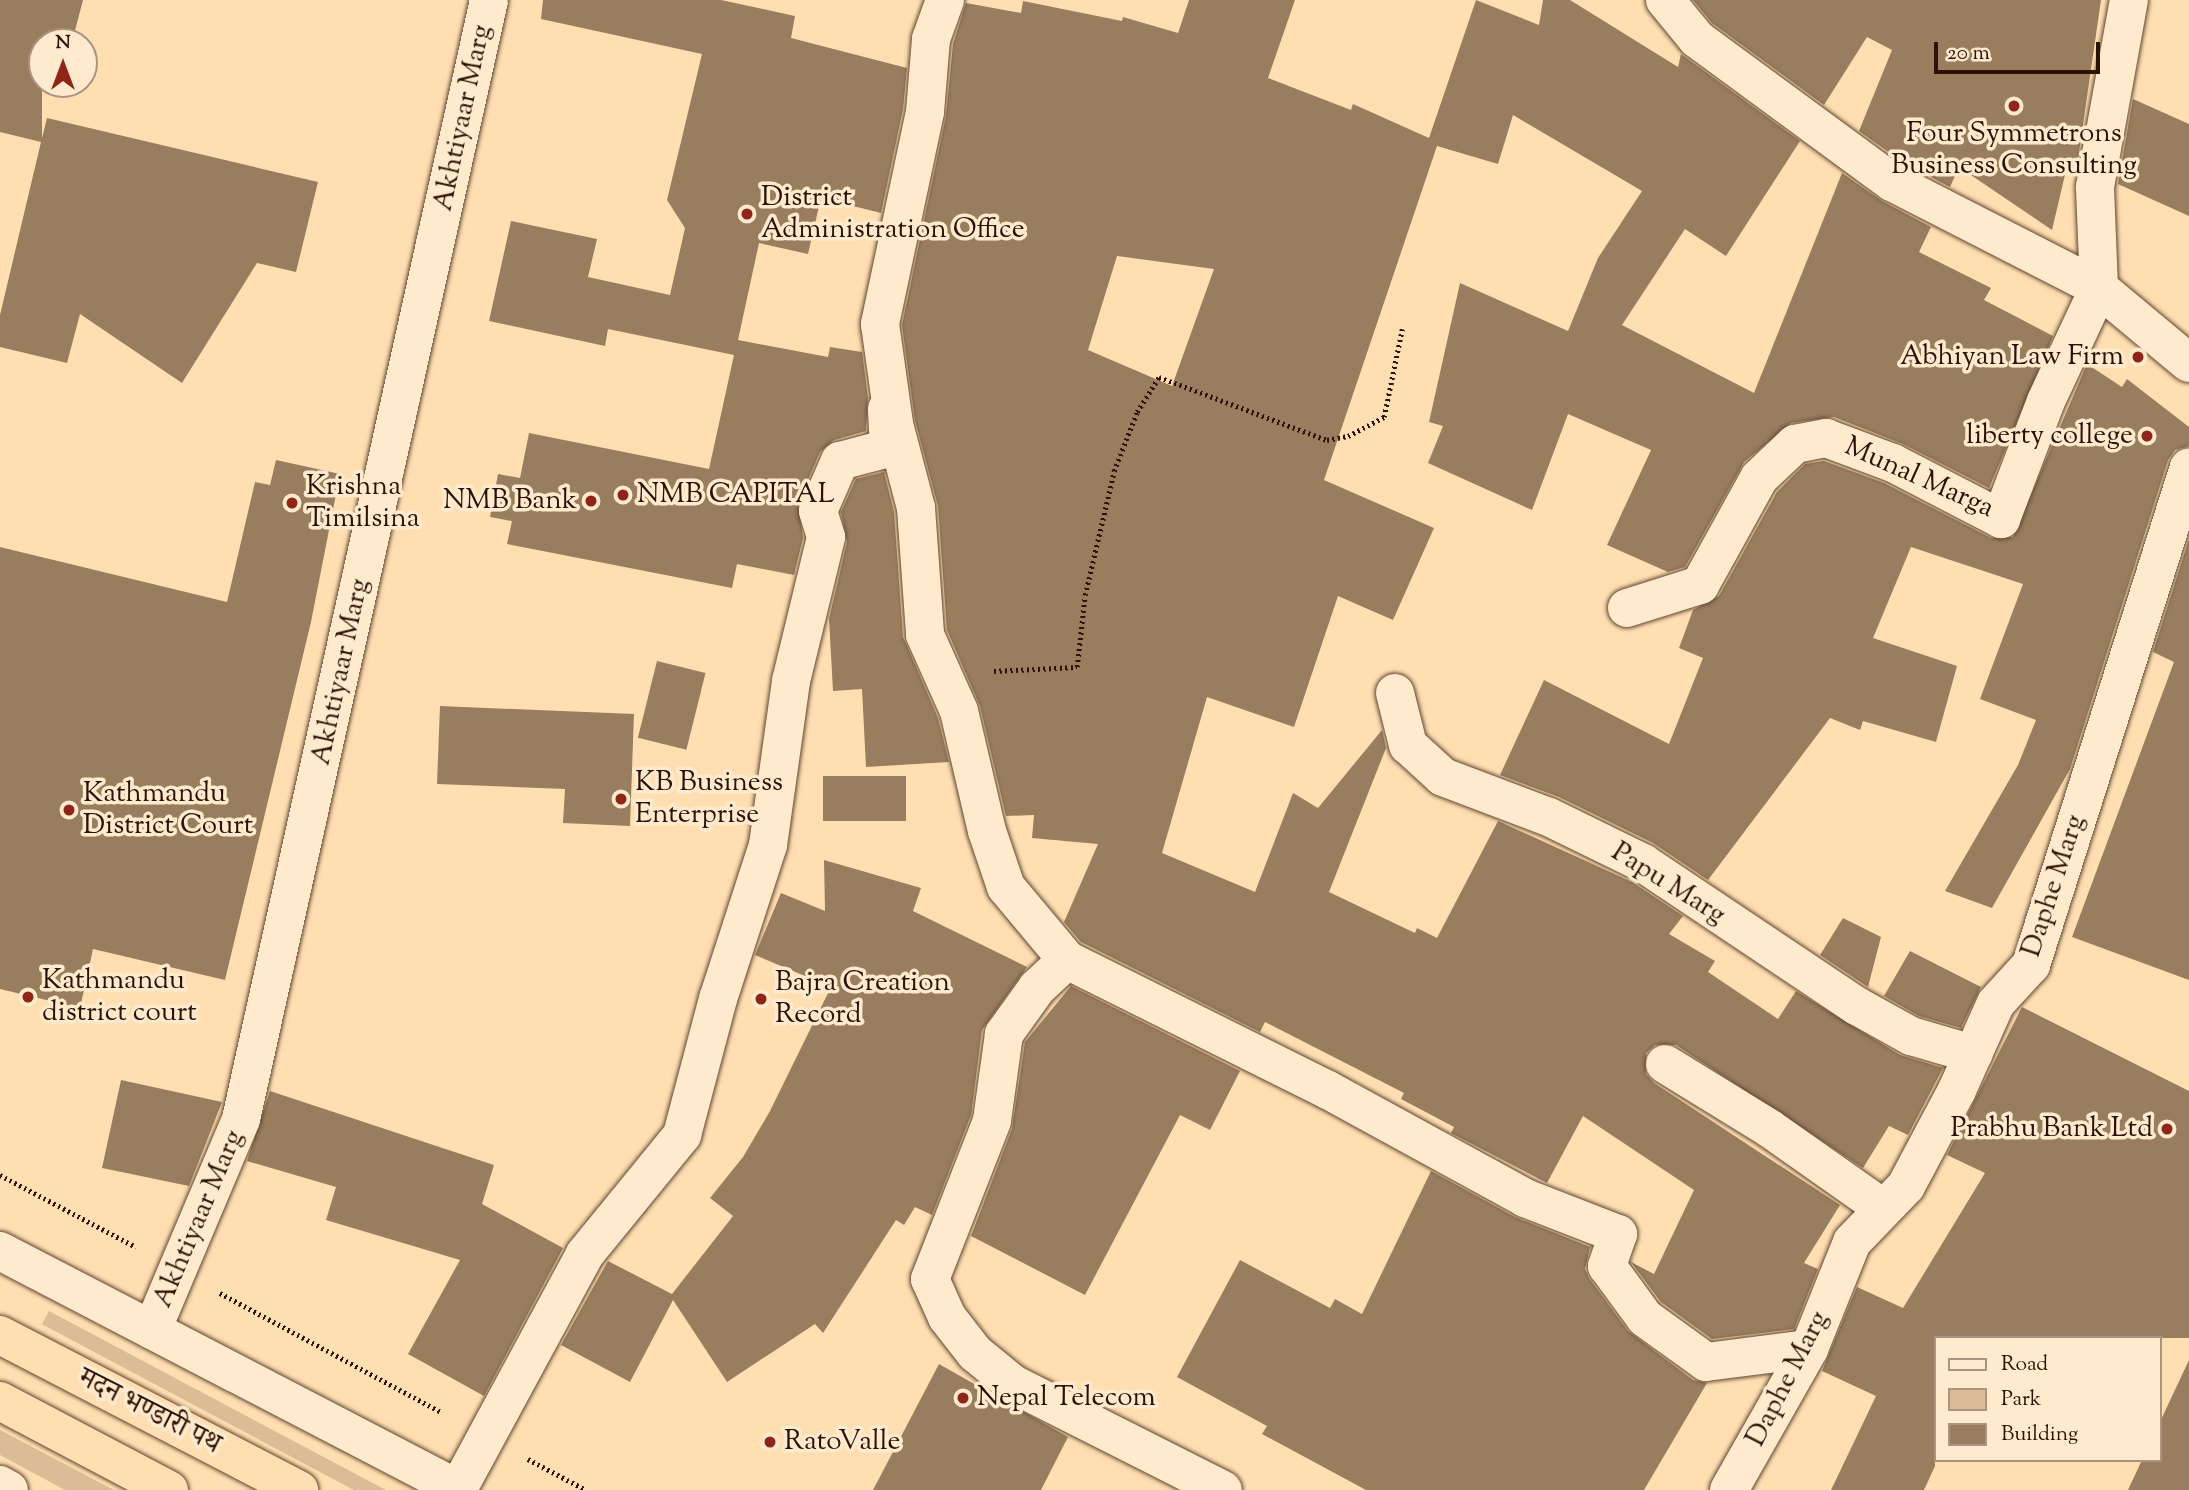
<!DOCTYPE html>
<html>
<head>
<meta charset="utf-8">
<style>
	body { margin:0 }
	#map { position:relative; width:2189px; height:1490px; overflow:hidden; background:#ffdfb2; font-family:"Sorts Mill Goudy","Noto Serif Devanagari",serif }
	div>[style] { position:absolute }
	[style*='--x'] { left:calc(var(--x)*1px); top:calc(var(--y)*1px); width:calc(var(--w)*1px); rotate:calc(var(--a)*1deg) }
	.green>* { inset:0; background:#dbbc95; transform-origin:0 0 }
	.building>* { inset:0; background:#997d5f; transform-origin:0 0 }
	.path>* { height:4.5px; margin-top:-2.25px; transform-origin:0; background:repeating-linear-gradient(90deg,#2b1205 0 2px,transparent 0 5.5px) }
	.roads { filter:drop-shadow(0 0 2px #604530) drop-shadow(0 0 2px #604530) }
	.street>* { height:38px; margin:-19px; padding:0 19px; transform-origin:19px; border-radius:19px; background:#ffeacd }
	.secondary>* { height:38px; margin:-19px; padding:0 19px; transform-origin:19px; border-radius:19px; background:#ffeacd }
	.highway>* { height:38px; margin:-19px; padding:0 19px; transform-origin:19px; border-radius:19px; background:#ffdfb2 }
	.dots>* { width:19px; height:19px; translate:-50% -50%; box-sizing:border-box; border:4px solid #ffeacd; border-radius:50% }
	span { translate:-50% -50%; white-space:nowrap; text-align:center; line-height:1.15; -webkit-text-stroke:7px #ffeacd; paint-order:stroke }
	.street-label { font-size:28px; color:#2b1205 }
	.poi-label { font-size:28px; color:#2b1205 }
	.left { translate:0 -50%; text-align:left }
	.right { translate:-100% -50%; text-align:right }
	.legend { position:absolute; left:1934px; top:1336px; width:228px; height:126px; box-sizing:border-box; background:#ffeacd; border:2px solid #aa947d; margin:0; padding:9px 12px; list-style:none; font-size:21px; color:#2b1205 }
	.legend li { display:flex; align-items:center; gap:14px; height:35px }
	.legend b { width:35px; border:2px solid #aa947d }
	.north { position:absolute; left:28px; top:28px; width:70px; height:70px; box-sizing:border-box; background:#ffeacd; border:2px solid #aa947d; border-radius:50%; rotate:0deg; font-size:19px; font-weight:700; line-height:28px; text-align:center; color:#2b1205 }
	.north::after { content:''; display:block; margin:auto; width:24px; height:32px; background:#8f2418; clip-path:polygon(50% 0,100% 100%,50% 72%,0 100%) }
	.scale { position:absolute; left:1934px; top:42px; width:166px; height:32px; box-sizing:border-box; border:4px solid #2b1205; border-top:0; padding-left:9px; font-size:21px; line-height:24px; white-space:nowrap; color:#2b1205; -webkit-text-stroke:5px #ffeacd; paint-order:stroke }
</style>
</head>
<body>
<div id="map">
	<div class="green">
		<i style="left:49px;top:1311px;width:381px;height:15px;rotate:28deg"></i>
		<i style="clip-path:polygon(0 1430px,114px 1490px,65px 1490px,0 1455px)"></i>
	</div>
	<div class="building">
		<i style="clip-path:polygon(0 0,83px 0,72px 42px,42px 42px,42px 138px,47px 118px,318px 182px,296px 272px,257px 263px,182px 383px,80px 314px,67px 363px,0 347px,0 315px,41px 142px,0 132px)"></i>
		<i style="clip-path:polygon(543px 0,721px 0,795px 16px,791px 38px,907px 68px,903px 109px,881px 213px,821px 198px,808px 254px,759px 243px,738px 340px,828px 357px,830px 347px,862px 352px,868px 398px,866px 431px,834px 440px,820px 452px,798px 503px,803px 538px,794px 575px,737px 564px,732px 588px,507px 544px,512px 521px,490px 517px,498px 474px,520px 478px,529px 433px,709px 469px,734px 355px,608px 329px,605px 346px,489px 321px,511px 221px,597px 239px,588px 277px,670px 295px,685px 228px,667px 200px,702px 54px,541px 19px)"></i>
		<i style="clip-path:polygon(evenodd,1189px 0,1295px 0,1268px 78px,1351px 110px,1353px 104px,1429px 138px,1476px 0,1539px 25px,1543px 0,1570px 0,1678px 67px,1681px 54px,1800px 141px,1726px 256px,1685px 229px,1622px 325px,1754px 393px,1842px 173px,1882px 201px,1931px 227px,1919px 252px,1991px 288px,1984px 300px,2053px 336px,1989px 488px,1903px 444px,1834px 417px,1791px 423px,1744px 462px,1685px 567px,1668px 572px,1607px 545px,1651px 450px,1568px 414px,1532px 510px,1428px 463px,1443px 426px,1429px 422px,1460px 283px,1568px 331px,1598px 258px,1642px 191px,1513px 115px,1498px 164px,1437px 146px,1324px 480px,1434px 528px,1393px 620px,1338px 596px,1294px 727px,1207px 697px,1162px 853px,1255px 892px,1293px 793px,1318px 808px,1382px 730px,1386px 748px,1329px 892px,1415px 933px,1417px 928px,1437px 938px,1498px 821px,1632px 882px,1683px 916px,1669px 934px,1715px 961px,1708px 972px,1778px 1019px,1796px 991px,1900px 1055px,1943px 1068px,1908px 1135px,1889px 1126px,1863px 1168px,1676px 1045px,1655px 1045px,1646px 1053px,1646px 1074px,1654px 1083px,1840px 1205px,1804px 1263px,1818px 1269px,1794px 1329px,1712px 1339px,1661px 1302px,1631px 1262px,1654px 1274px,1694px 1190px,1583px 1116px,1547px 1183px,1451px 1133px,1454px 1127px,1401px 1099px,1404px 1093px,1265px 1022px,1260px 1032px,1081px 942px,1064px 922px,1098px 844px,1032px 838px,1034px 815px,1006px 816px,980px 706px,947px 630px,938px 506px,915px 420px,902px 325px,946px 116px,953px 44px,966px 3px,1021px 13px,1023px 1px,1122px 21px,1123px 17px,1178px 33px,1189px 0,1117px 256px,1214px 269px,1172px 386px,1088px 350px,1117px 256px)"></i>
		<i style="clip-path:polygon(1693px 0,2101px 0,2077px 166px,2068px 162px,2052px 230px,1959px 167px,1950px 187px,1904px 163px,1859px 131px,1892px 50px,1867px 37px,1824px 105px,1712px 23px)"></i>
		<i style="clip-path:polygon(2133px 99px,2189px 124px,2189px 216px,2118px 184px)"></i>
		<i style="clip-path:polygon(2087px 364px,2122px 387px,2127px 379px,2189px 427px,2189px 446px,2175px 450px,2168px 460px,2070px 769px,1992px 908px,1945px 891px,2018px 765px,2036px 720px,1980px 699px,2023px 584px,1911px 547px,1873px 638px,1957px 666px,1936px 742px,1863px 721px,1860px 730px,1830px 718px,1708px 880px,1653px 843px,1559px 797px,1500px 775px,1544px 680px,1669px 744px,1703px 658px,1679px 648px,1693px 610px,1719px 596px,1777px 492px,1805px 464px,1824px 461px,1884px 483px,1991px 538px,2013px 537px)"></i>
		<i style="clip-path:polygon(276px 460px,340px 474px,311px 622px,225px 980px,93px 949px,80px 1008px,0 989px,0 547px,227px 602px,255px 482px,270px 485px)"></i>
		<i style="clip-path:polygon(884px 472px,894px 512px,903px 637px,938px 718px,949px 762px,866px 767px,862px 689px,833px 691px,829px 619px,847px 542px,841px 512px,856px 479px)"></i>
		<i style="clip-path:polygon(2189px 539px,2189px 980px,2072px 937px,2174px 662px,2153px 652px)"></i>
		<i style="left:657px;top:661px;width:50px;height:79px;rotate:14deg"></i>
		<i style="clip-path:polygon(440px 706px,634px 714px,630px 826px,563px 823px,565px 789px,437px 784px)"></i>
		<i style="left:906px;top:776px;width:45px;height:83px;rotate:90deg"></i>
		<i style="clip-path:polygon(824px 860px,921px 888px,913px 911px,1027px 967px,982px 1030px,971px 1115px,932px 1215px,915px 1207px,904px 1225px,896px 1220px,823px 1333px,815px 1324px,727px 1382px,673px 1300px,630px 1382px,561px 1345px,608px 1261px,672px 1294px,733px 1216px,710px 1198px,743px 1157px,770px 1111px,831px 987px,755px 955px,781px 893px,825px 911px)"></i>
		<i style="clip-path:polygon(1843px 918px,1881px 937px,1868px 987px,1820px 955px)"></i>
		<i style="clip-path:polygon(1910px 951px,1981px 987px,1961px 1028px,1919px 1016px,1884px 996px)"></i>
		<i style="clip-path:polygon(1071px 986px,1240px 1071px,1210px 1130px,1180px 1115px,1085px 1295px,971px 1236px,1012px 1129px,1025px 1042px)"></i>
		<i style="clip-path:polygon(2022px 1007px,2189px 1091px,2189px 1338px,1935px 1338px,1935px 1466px,1924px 1490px,1831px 1490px,1876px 1396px,1822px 1371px,1857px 1287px,1903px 1308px,1985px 1173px,1947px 1155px)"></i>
		<i style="clip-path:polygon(121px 1080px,222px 1102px,189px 1186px,102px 1168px)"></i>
		<i style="clip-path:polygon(270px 1091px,494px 1165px,482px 1204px,563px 1248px,484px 1396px,408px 1354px,460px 1260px,326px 1220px,336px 1187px,247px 1161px)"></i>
		<i style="clip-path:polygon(1431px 1171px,1515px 1217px,1590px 1247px,1585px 1269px,1589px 1278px,1628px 1331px,1693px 1380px,1707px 1383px,1644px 1490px,1366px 1490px,1262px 1434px,1267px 1426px,1177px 1377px,1240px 1260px,1330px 1308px,1335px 1299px,1362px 1314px)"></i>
		<i style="clip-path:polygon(2189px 1360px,2189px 1490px,2128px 1490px,2142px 1460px,2159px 1460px,2159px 1424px)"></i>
		<i style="clip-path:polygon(939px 1364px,1068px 1437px,1041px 1490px,873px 1490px)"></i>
	</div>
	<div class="path">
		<i style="--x:994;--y:671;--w:83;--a:-2.8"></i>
		<i style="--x:1077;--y:667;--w:72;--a:-83.7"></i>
		<i style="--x:1085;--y:595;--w:127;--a:-76.8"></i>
		<i style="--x:1114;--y:471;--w:63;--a:-68.7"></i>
		<i style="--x:1137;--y:412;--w:41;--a:-57.8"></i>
		<i style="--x:1159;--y:377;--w:179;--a:20.6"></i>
		<i style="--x:1327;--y:440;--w:21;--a:-11"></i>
		<i style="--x:1348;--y:436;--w:41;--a:-27.8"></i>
		<i style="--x:1384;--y:417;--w:90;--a:-78.4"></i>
		<i style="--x:0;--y:1175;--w:154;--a:27.9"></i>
		<i style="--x:220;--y:1293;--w:253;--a:28.3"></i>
		<i style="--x:528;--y:1459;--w:66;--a:28.1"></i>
	</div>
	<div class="roads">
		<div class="street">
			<i style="--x:945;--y:0;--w:41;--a:109.7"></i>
			<i style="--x:931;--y:39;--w:73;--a:94.7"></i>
			<i style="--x:925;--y:112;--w:217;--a:102"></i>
			<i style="--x:880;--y:324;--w:101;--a:82"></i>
			<i style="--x:894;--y:424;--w:87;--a:75.3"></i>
			<i style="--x:916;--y:508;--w:127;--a:85.9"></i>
			<i style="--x:925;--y:635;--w:83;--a:65.9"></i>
			<i style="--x:959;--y:711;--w:123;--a:76.9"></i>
			<i style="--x:987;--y:831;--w:59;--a:71.3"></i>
			<i style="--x:1006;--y:887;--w:95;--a:50.1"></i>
			<i style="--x:1067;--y:960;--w:292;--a:26.5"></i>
			<i style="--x:1328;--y:1090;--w:225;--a:28.7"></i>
			<i style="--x:1525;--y:1198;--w:100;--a:21.2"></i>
			<i style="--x:1618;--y:1234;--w:34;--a:109"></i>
			<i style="--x:1607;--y:1266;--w:64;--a:53.8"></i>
			<i style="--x:1645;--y:1318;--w:75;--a:35.8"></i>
			<i style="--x:1706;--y:1362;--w:104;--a:-7.2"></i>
			<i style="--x:1627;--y:608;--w:77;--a:-17.5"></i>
			<i style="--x:1700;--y:585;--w:122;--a:-61.1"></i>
			<i style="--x:1759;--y:478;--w:50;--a:-43.4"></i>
			<i style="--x:1795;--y:444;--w:32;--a:-11"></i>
			<i style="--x:1826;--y:438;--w:72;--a:20.5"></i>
			<i style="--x:1893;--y:463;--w:122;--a:27.4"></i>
			<i style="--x:2001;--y:519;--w:126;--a:-69.1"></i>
			<i style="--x:2046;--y:401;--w:125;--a:-64.9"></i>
			<i style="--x:2099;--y:288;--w:101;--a:-92.3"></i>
			<i style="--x:2095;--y:187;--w:190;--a:-79.7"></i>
			<i style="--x:1395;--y:693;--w:54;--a:76"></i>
			<i style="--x:1408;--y:745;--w:47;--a:42.4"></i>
			<i style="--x:1443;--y:777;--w:113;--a:20.7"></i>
			<i style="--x:1549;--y:817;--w:105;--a:26.1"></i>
			<i style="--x:1643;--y:863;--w:257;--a:33.8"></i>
			<i style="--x:1857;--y:1006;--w:62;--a:29.1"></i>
			<i style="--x:1911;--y:1036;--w:65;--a:16.2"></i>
			<i style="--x:1067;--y:960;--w:41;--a:137"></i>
			<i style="--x:1037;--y:988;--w:57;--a:125.7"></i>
			<i style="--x:1004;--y:1034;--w:88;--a:97.9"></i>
			<i style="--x:992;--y:1121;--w:170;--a:111.4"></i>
			<i style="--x:930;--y:1279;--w:42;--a:65.9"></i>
			<i style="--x:947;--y:1317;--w:46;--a:52.1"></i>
			<i style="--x:975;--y:1353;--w:49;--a:39.2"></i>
			<i style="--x:1013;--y:1384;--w:235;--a:26.8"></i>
			<i style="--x:1665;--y:1064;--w:122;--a:31.6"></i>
			<i style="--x:1769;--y:1128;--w:139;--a:35.1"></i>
			<i style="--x:152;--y:1330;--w:229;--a:-67.1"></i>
			<i style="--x:241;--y:1119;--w:1146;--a:-77.5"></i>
			<i style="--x:458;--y:1489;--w:267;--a:-61.6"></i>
			<i style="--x:585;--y:1254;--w:154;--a:-50.8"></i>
			<i style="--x:682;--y:1135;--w:141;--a:-75.2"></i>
			<i style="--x:718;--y:999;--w:162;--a:-72"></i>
			<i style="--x:768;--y:845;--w:166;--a:-82"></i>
			<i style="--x:791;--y:681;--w:148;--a:-76.3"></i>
			<i style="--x:826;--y:537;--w:27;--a:-107"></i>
			<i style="--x:818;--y:511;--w:55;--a:-66.3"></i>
			<i style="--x:840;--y:461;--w:51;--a:-14.9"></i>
			<i style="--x:889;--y:448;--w:39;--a:-93"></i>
			<i style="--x:1729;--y:1490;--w:162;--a:-60.4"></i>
			<i style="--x:1809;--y:1349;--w:115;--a:-68.1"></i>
			<i style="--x:1852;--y:1242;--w:78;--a:-46"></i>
			<i style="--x:1906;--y:1186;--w:109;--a:-62"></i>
			<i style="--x:1957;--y:1090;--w:95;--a:-65.9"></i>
			<i style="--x:1996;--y:1003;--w:52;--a:-47.4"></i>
			<i style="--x:2031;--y:965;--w:522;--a:-72.4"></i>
		</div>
		<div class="secondary">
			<i style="--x:1665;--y:0;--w:50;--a:50.6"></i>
			<i style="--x:1697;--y:39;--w:242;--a:36.3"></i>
			<i style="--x:1892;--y:182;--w:233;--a:27.1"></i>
			<i style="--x:2099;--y:288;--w:117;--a:39.8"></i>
			<i style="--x:0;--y:1251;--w:518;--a:27.45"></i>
			<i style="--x:0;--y:1485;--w:10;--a:29"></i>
		</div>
		<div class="highway">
			<i style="--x:0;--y:1335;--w:337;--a:27.4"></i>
			<i style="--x:0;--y:1401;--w:191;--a:27.8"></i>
		</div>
	</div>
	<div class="dots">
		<i style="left:2014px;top:106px;background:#8f2418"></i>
		<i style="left:747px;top:214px;background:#8f2418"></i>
		<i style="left:2138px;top:357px;background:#8f2418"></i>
		<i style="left:2147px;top:436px;background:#8f2418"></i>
		<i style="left:623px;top:495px;background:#8f2418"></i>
		<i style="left:591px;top:501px;background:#8f2418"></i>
		<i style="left:292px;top:503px;background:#8f2418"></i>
		<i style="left:621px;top:799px;background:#8f2418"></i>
		<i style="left:69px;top:810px;background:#8f2418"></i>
		<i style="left:28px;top:997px;background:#8f2418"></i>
		<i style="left:761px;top:999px;background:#8f2418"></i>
		<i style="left:2167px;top:1129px;background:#8f2418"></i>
		<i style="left:963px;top:1398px;background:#8f2418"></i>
		<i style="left:770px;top:1442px;background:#8f2418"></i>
	</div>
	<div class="street-label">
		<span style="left:463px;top:118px;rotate:-78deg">Akhtiyaar Marg</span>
		<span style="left:1919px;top:478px;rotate:24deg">Munal Marga</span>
		<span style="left:341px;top:672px;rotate:-78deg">Akhtiyaar Marg</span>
		<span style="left:1668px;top:884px;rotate:32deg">Papu Marg</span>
		<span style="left:2054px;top:886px;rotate:-72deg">Daphe Marg</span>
		<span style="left:199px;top:1219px;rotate:-67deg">Akhtiyaar Marg</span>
		<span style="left:1788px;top:1379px;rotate:-63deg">Daphe Marg</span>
		<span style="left:149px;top:1412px;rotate:27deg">मदन भण्डारी पथ</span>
	</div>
	<div class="poi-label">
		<span style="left:2014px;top:150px">Four Symmetrons<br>Business Consulting</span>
		<span class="left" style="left:761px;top:214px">District<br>Administration Office</span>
		<span class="right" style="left:2124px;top:357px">Abhiyan Law Firm</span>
		<span class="right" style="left:2133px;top:436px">liberty college</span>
		<span class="left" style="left:306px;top:503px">Krishna<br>Timilsina</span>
		<span class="left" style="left:637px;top:495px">NMB CAPITAL</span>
		<span class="right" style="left:577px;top:501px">NMB Bank</span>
		<span class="left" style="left:635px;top:799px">KB Business<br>Enterprise</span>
		<span class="left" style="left:83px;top:810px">Kathmandu<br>District Court</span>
		<span class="left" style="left:42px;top:997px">Kathmandu<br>district court</span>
		<span class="left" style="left:775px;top:999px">Bajra Creation<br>Record</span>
		<span class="right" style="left:2153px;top:1129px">Prabhu Bank Ltd</span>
		<span class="left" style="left:977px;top:1398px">Nepal Telecom</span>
		<span class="left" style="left:784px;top:1442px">RatoValle</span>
	</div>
	<ul class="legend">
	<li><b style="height:9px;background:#ffeacd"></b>Road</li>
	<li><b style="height:19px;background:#dbbc95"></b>Park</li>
	<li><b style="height:19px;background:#997d5f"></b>Building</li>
	</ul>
	<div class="north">N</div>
	<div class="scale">20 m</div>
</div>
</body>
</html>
